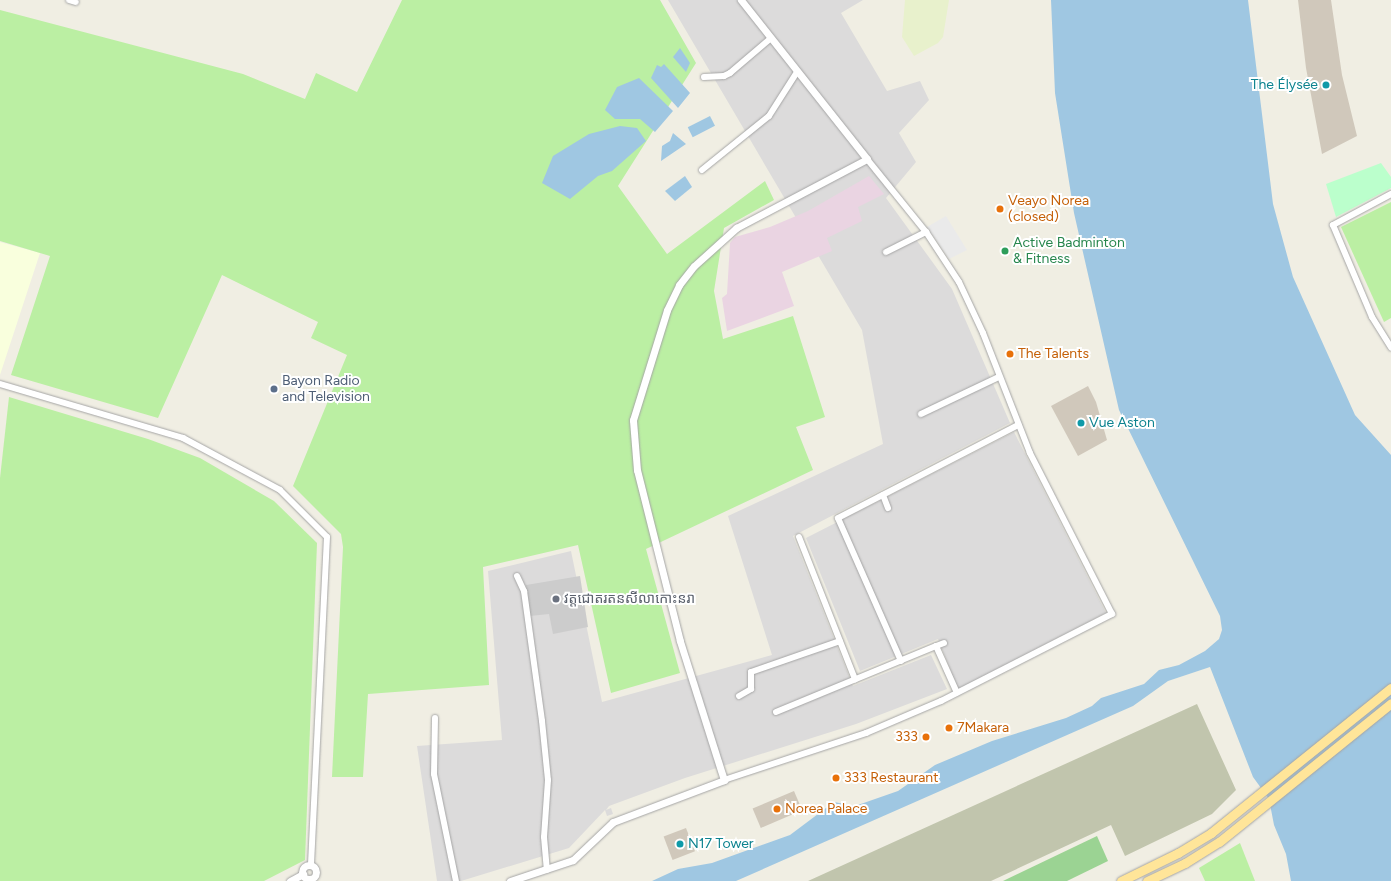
<!DOCTYPE html>
<html>
<head>
<meta charset="utf-8">
<style>
	body { margin:0 }
	#map { position:relative; width:1391px; height:881px; overflow:hidden; background:#f0eee3; font-family:Figtree,"Noto Sans Khmer",sans-serif }
	div>[style] { position:absolute }
	[style*='--x'] { left:calc(var(--x)*1px); top:calc(var(--y)*1px); width:calc(var(--w)*1px); rotate:calc(var(--a)*1deg) }
	.residential>* { inset:0; background:#dcdbdb }
	.industrial>* { inset:0; background:#ead4e2 }
	.education>* { inset:0; background:#f9ffdd }
	.religious>* { inset:0; background:#ccc }
	.construction>* { inset:0; background:#c1c5ad }
	.farmland>* { inset:0; background:#e8f1cc }
	.grass>* { inset:0; background:#bbefa3 }
	.forest>* { inset:0; background:#9bd393 }
	.park>* { inset:0; background:#bfc }
	.parking>* { inset:0; background:#eaeaea }
	.water>* { inset:0; background:#9fc7e2; transform-origin:0 0 }
	.building>* { inset:0; background:#d0c8bb; transform-origin:0 0 }
	.roads { filter:drop-shadow(0 0 1px #a5a5a5) drop-shadow(0 0 1px #a5a5a5) }
	.minor>* { height:6px; margin:-3px; padding:0 3px; transform-origin:3px; border-radius:3px; background:#fff }
	.tertiary>* { height:7px; margin:-3.5px; padding:0 3.5px; transform-origin:3.5px; border-radius:3.5px; background:#fff }
	.tertiary>.ring { margin:-3.5px; padding:0; box-sizing:content-box; background:none; border:7px solid #fff; border-radius:50% }
	.primary>* { height:9px; margin:-4.5px; padding:0 4.5px; transform-origin:4.5px; border-radius:4.5px; background:#ffe599 }
	.dots>* { width:11px; height:11px; translate:-50% -50%; box-sizing:border-box; border:2px solid #fff; border-radius:50% }
	span { translate:-50% -50%; white-space:nowrap; text-align:center; line-height:1.15; -webkit-text-stroke:4px #fff; paint-order:stroke }
	.culture-label { font-size:14px; color:#0d838f }
	.right { translate:-100% -50%; text-align:right }
	.left { translate:0 -50%; text-align:left }
	.food-label { font-size:14px; color:#c56008 }
	.leisure-label { font-size:14px; color:#27864d }
	.service-label { font-size:14px; color:#4e5e75 }
	.worship-label { font-size:14px; color:#5b616d }
</style>
</head>
<body>
<div id="map">
	<div class="residential">
		<i style="clip-path:polygon(668px 0,863px 0,841px 13px,887px 91px,920px 81px,929px 100px,899px 133px,916px 162px,886px 198px,952px 289px,1010px 423px,793px 536px,853px 686px,931px 655px,947px 689px,856px 724px,685px 778px,609px 806px,606px 810px,611px 808px,613px 814px,607px 816px,605px 810px,569px 848px,461px 881px,437px 881px,417px 746px,502px 740px,488px 571px,571px 551px,602px 702px,772px 655px,728px 516px,883px 444px,862px 330px)"></i>
		<i style="clip-path:polygon(1014px 432px,1106px 613px,958px 689px,938px 639px,860px 671px,806px 538px)"></i>
	</div>
	<div class="industrial">
		<i style="clip-path:polygon(869px 176px,884px 194px,858px 207px,862px 221px,827px 238px,832px 251px,782px 272px,794px 306px,727px 331px,722px 298px,727px 294px,730px 243px,735px 237px,770px 227px,808px 211px)"></i>
	</div>
	<div class="education">
		<i style="clip-path:polygon(0 242px,40px 253px,0 375px)"></i>
	</div>
	<div class="religious">
		<i style="clip-path:polygon(580px 576px,588px 627px,553px 634px,549px 614px,530px 616px,526px 585px)"></i>
	</div>
	<div class="construction">
		<i style="clip-path:polygon(1197px 704px,1236px 790px,1212px 814px,1125px 856px,1111px 825px,991px 881px,808px 881px)"></i>
	</div>
	<div class="farmland">
		<i style="clip-path:polygon(905px 0,949px 0,943px 37px,938px 43px,914px 56px,902px 37px)"></i>
	</div>
	<div class="grass">
		<i style="clip-path:polygon(402px 0,660px 0,696px 63px,618px 186px,667px 254px,765px 181px,774px 200px,724px 228px,714px 291px,723px 339px,793px 316px,825px 417px,796px 427px,813px 470px,646px 549px,680px 673px,611px 693px,578px 545px,483px 567px,489px 685px,368px 694px,363px 777px,332px 777px,343px 547px,341px 534px,293px 486px,347px 355px,311px 338px,318px 322px,222px 275px,158px 418px,11px 375px,50px 256px,0 241px,0 10px,243px 74px,305px 99px,316px 73px,357px 92px)"></i>
		<i style="clip-path:polygon(1391px 202px,1391px 318px,1384px 322px,1341px 227px)"></i>
		<i style="clip-path:polygon(9px 397px,148px 439px,200px 458px,274px 501px,317px 543px,305px 860px,264px 881px,0 881px,0 478px)"></i>
		<i style="clip-path:polygon(1240px 843px,1255px 881px,1205px 881px,1199px 868px)"></i>
	</div>
	<div class="forest">
		<i style="clip-path:polygon(1097px 836px,1108px 861px,1067px 881px,1003px 881px)"></i>
	</div>
	<div class="park">
		<i style="clip-path:polygon(1381px 163px,1391px 177px,1391px 188px,1336px 217px,1326px 184px)"></i>
	</div>
	<div class="parking">
		<i style="clip-path:polygon(946px 216px,967px 250px,949px 259px,927px 227px)"></i>
	</div>
	<div class="water">
		<i style="clip-path:polygon(1051px 0,1248px 0,1273px 204px,1293px 277px,1355px 415px,1391px 455px,1391px 881px,1291px 881px,1286px 854px,1274px 825px,1269px 799px,1253px 777px,1210px 667px,1168px 681px,1133px 706px,736px 881px,652px 881px,678px 869px,712px 863px,790px 835px,834px 802px,855px 806px,898px 791px,935px 765px,992px 741px,1066px 718px,1092px 706px,1101px 698px,1144px 684px,1159px 670px,1179px 665px,1205px 651px,1219px 639px,1222px 630px,1220px 616px,1119px 410px,1074px 213px,1055px 93px)"></i>
		<i style="clip-path:polygon(680px 48px,690px 63px,686px 72px,673px 57px)"></i>
		<i style="clip-path:polygon(664px 64px,690px 93px,678px 108px,651px 78px,657px 65px,661px 67px)"></i>
		<i style="clip-path:polygon(639px 78px,673px 111px,655px 132px,640px 119px,615px 119px,605px 110px,617px 87px)"></i>
		<i style="left:710px;top:116px;width:11px;height:25px;rotate:63deg"></i>
		<i style="clip-path:polygon(620px 126px,637px 128px,646px 141px,612px 171px,598px 176px,570px 199px,542px 183px,553px 156px,589px 134px)"></i>
		<i style="clip-path:polygon(673px 133px,686px 144px,661px 161px,662px 146px,670px 141px)"></i>
		<i style="clip-path:polygon(685px 176px,692px 187px,675px 201px,665px 191px)"></i>
	</div>
	<div class="building">
		<i style="clip-path:polygon(1298px 0,1331px 0,1342px 75px,1357px 136px,1322px 154px,1306px 68px)"></i>
		<i style="clip-path:polygon(1088px 386px,1096px 402px,1107px 440px,1078px 456px,1051px 406px)"></i>
		<i style="left:794px;top:791px;width:21px;height:45px;rotate:67deg"></i>
		<i style="left:686px;top:828px;width:25px;height:24px;rotate:69deg"></i>
	</div>
	<div class="roads">
		<div class="minor">
			<i style="--x:69;--y:0;--w:7;--a:16"></i>
			<i style="--x:704;--y:77;--w:20;--a:-3"></i>
			<i style="--x:724;--y:76;--w:7;--a:-27"></i>
			<i style="--x:730;--y:73;--w:54;--a:-40.5"></i>
			<i style="--x:702;--y:170;--w:86;--a:-38.9"></i>
			<i style="--x:769;--y:116;--w:52;--a:-57.5"></i>
			<i style="--x:1391;--y:194;--w:66;--a:151.9"></i>
			<i style="--x:1333;--y:225;--w:100;--a:67"></i>
			<i style="--x:1372;--y:317;--w:36;--a:58"></i>
			<i style="--x:886;--y:252;--w:45;--a:-26.6"></i>
			<i style="--x:0;--y:384;--w:191;--a:16.4"></i>
			<i style="--x:183;--y:438;--w:110;--a:28.2"></i>
			<i style="--x:280;--y:490;--w:66;--a:45"></i>
			<i style="--x:327;--y:537;--w:328;--a:92.8"></i>
			<i style="--x:921;--y:414;--w:86;--a:-25.4"></i>
			<i style="--x:883;--y:495;--w:14;--a:69"></i>
			<i style="--x:799;--y:537;--w:153;--a:68.5"></i>
			<i style="--x:517;--y:576;--w:17;--a:65"></i>
			<i style="--x:524;--y:591;--w:131;--a:82.1"></i>
			<i style="--x:542;--y:721;--w:59;--a:84.2"></i>
			<i style="--x:548;--y:780;--w:57;--a:94"></i>
			<i style="--x:544;--y:837;--w:33;--a:85"></i>
			<i style="--x:944;--y:643;--w:9;--a:159"></i>
			<i style="--x:936;--y:646;--w:51;--a:65.9"></i>
			<i style="--x:901;--y:661;--w:156;--a:-113.8"></i>
			<i style="--x:838;--y:518;--w:203;--a:-27.3"></i>
			<i style="--x:739;--y:696;--w:14;--a:-30"></i>
			<i style="--x:751;--y:689;--w:17;--a:-90"></i>
			<i style="--x:751;--y:672;--w:94;--a:-19.2"></i>
			<i style="--x:776;--y:712;--w:173;--a:-22.4"></i>
			<i style="--x:435;--y:718;--w:56;--a:91"></i>
			<i style="--x:434;--y:774;--w:109;--a:78.4"></i>
			<i style="--x:724;--y:780;--w:150;--a:-18.3"></i>
			<i style="--x:866;--y:733;--w:82;--a:-23.1"></i>
			<i style="--x:941;--y:701;--w:192;--a:-27"></i>
			<i style="--x:1112;--y:614;--w:181;--a:-117"></i>
			<i style="--x:1030;--y:453;--w:129;--a:-111.4"></i>
			<i style="--x:983;--y:333;--w:56;--a:-115.2"></i>
			<i style="--x:959;--y:282;--w:60;--a:-123.4"></i>
			<i style="--x:926;--y:232;--w:94;--a:-128.9"></i>
		</div>
		<div class="tertiary">
			<i class="ring" style="left:302px;top:865px;width:7px;height:7px"></i>
			<i style="--x:290;--y:881;--w:15;--a:-28"></i>
			<i style="--x:510;--y:881;--w:66;--a:-18.4"></i>
			<i style="--x:573;--y:860;--w:55;--a:-43.5"></i>
			<i style="--x:613;--y:822;--w:119;--a:-20.7"></i>
			<i style="--x:724;--y:780;--w:146;--a:-107.6"></i>
			<i style="--x:680;--y:641;--w:176;--a:-104.1"></i>
			<i style="--x:637;--y:470;--w:50;--a:-94.6"></i>
			<i style="--x:633;--y:420;--w:115;--a:-72.8"></i>
			<i style="--x:667;--y:310;--w:28;--a:-64"></i>
			<i style="--x:679;--y:285;--w:24;--a:-52"></i>
			<i style="--x:694;--y:266;--w:57;--a:-42.1"></i>
			<i style="--x:736;--y:228;--w:148;--a:-27.8"></i>
			<i style="--x:867;--y:159;--w:203;--a:-128.4"></i>
		</div>
		<div class="primary">
			<i style="--x:1121;--y:881;--w:64;--a:-26.2"></i>
			<i style="--x:1178;--y:853;--w:39;--a:-31"></i>
			<i style="--x:1211;--y:833;--w:231;--a:-38.9"></i>
			<i style="--x:1147;--y:881;--w:42;--a:-25.3"></i>
			<i style="--x:1185;--y:863;--w:40;--a:-32"></i>
			<i style="--x:1219;--y:842;--w:221;--a:-38.9"></i>
		</div>
	</div>
	<div class="dots">
		<i style="left:1326px;top:85px;background:#0f9aa8"></i>
		<i style="left:1000px;top:209px;background:#e8710a"></i>
		<i style="left:1005px;top:251px;background:#2e9e5b"></i>
		<i style="left:1010px;top:354px;background:#e8710a"></i>
		<i style="left:274px;top:389px;background:#5c6f8a"></i>
		<i style="left:1081px;top:423px;background:#0f9aa8"></i>
		<i style="left:556px;top:599px;background:#6b7280"></i>
		<i style="left:949px;top:728px;background:#e8710a"></i>
		<i style="left:926px;top:737px;background:#e8710a"></i>
		<i style="left:836px;top:778px;background:#e8710a"></i>
		<i style="left:777px;top:809px;background:#e8710a"></i>
		<i style="left:680px;top:844px;background:#0f9aa8"></i>
	</div>
	<div class="culture-label">
		<span class="right" style="left:1318px;top:85px">The Élysée</span>
		<span class="left" style="left:1089px;top:423px">Vue Aston</span>
		<span class="left" style="left:688px;top:844px">N17 Tower</span>
	</div>
	<div class="food-label">
		<span class="left" style="left:1008px;top:209px">Veayo Norea<br>(closed)</span>
		<span class="left" style="left:1018px;top:354px">The Talents</span>
		<span class="left" style="left:957px;top:728px">7Makara</span>
		<span class="right" style="left:918px;top:737px">333</span>
		<span class="left" style="left:844px;top:778px">333 Restaurant</span>
		<span class="left" style="left:785px;top:809px">Norea Palace</span>
	</div>
	<div class="leisure-label">
		<span class="left" style="left:1013px;top:251px">Active Badminton<br>&amp; Fitness</span>
	</div>
	<div class="service-label">
		<span class="left" style="left:282px;top:389px">Bayon Radio<br>and Television</span>
	</div>
	<div class="worship-label">
		<span class="left" style="left:564px;top:599px">វត្តជោតរតនសីលាកោះនរា</span>
	</div>
</div>
</body>
</html>
